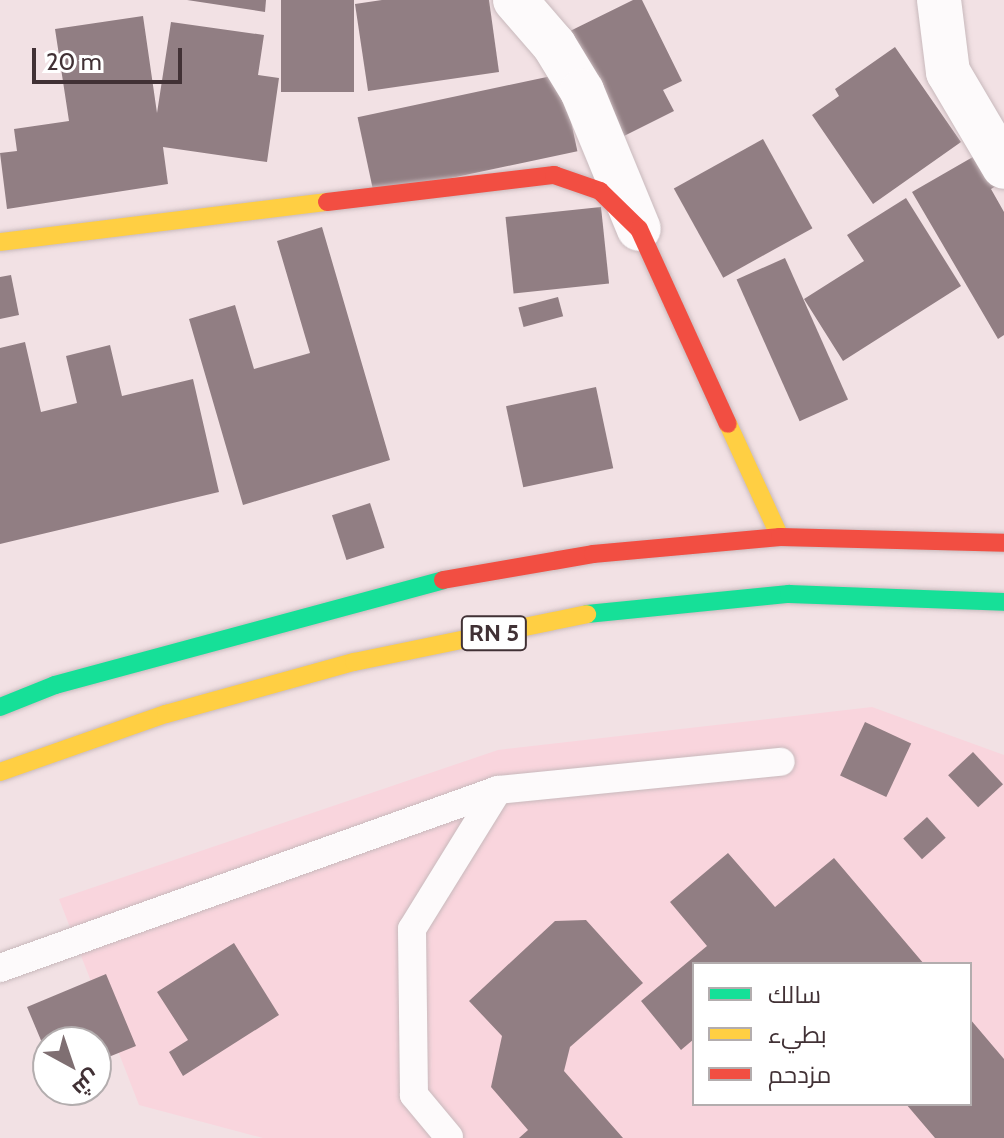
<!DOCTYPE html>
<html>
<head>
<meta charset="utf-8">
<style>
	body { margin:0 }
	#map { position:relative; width:1004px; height:1138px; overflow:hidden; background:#f2e1e4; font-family:Cabin,Cairo,sans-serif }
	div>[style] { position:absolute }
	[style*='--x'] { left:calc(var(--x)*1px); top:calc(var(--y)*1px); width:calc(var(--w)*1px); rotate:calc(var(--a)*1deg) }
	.built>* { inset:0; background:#f9d5dd }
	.building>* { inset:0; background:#917e83; transform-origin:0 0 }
	.roads { filter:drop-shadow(0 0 2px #c8b9bc) drop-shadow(0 0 2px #c8b9bc) }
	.lane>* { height:28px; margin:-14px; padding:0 14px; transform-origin:14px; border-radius:14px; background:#fdfafb }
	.street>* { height:44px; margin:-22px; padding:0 22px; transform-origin:22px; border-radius:22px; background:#fdfafb }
	.fast>* { height:18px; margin:-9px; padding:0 9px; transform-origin:9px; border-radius:9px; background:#16e098 }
	.slow>* { height:18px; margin:-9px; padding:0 9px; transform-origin:9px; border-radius:9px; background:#ffcf43 }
	.jam>* { height:18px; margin:-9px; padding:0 9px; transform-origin:9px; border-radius:9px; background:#f24e42 }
	span { translate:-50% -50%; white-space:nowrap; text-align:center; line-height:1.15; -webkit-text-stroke:8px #fff; paint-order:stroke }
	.shield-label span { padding:2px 6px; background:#fff; border:2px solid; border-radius:6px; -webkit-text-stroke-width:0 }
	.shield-label { font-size:24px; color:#413135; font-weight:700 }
	.legend { position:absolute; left:692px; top:962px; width:280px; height:144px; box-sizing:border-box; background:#fff; border:2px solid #b3adae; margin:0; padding:10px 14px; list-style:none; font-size:24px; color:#413135 }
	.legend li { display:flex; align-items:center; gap:16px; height:40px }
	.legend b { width:40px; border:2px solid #b3adae }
	.north { position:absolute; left:32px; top:1026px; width:80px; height:80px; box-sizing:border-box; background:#fff; border:2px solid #b3adae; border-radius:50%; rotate:140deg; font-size:22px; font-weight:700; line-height:32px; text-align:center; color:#413135 }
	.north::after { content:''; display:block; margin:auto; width:28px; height:36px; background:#7f6f72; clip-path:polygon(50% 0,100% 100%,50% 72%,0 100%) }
	.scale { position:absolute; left:32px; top:48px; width:150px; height:36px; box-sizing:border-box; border:4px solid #413135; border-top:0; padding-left:10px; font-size:24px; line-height:28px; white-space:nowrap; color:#413135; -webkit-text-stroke:6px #fff; paint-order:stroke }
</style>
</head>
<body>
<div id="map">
	<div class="built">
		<i style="clip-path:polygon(evenodd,872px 707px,1004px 755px,1004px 1138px,263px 1138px,139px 1105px,59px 899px,498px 750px,872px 707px,694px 964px,970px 964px,970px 1104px,694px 1104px,694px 964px)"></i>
	</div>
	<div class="building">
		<i style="clip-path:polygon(187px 0,266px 0,265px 12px)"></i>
		<i style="left:281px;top:0;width:73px;height:92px"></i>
		<i style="clip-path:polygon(382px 0,489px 0,499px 72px,368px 91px,355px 4px)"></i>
		<i style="clip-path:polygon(633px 0,642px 0,682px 81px,663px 90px,674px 111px,618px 139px,566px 33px)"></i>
		<i style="clip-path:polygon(143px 16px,157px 113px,171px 22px,264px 35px,258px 75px,279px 78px,267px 162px,163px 147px,168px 184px,7px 209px,0 153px,17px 151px,14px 129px,69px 121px,55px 29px)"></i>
		<i style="clip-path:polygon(895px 47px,961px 142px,873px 204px,812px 115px,839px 96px,835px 89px)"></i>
		<i style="left:561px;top:74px;width:79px;height:208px;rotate:78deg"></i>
		<i style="left:763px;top:139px;width:102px;height:102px;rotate:61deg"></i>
		<i style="clip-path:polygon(985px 150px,1003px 182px,991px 189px,1004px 212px,1004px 335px,998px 339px,912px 192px)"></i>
		<i style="clip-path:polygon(906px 198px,961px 286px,843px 361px,804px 299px,864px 261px,847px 235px)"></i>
		<i style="left:601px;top:207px;width:77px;height:96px;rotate:84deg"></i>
		<i style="clip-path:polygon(322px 227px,390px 460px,243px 505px,189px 319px,235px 305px,254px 369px,310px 353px,277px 241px)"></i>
		<i style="left:785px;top:258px;width:155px;height:53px;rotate:66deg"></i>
		<i style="clip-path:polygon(11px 275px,19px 315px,0 319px,0 277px)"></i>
		<i style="left:558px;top:297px;width:20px;height:41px;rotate:75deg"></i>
		<i style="clip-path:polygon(25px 342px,41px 412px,77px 403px,66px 356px,110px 345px,122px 396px,193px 379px,219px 492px,0 544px,0 348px)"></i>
		<i style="left:596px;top:387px;width:83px;height:92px;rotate:78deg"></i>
		<i style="left:370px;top:503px;width:47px;height:40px;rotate:72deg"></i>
		<i style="left:865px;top:722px;width:51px;height:59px;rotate:25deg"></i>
		<i style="left:973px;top:752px;width:44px;height:34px;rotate:47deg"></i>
		<i style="left:927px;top:817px;width:28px;height:32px;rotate:48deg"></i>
		<i style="clip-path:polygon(728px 853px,775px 907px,834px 858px,924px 964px,694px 964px,694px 1039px,681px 1050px,641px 1001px,707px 946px,670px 902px)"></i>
		<i style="clip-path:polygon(586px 920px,643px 983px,570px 1047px,564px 1071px,623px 1138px,519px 1138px,528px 1130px,491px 1087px,502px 1036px,469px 1001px,555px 921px)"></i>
		<i style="clip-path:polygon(234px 943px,279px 1015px,183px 1076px,169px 1052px,188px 1040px,157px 992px)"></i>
		<i style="clip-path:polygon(106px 974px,136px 1046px,96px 1062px,96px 1042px,48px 1042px,48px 1057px,27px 1007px)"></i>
		<i style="clip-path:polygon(970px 1019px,1004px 1059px,1004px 1138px,935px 1138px,906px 1104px,970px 1104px)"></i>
	</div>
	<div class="roads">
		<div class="lane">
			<i style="--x:0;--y:968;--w:529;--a:-19.67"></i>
			<i style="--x:498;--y:790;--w:284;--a:-5.7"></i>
			<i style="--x:449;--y:1137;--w:55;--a:-129.8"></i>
			<i style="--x:414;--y:1095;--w:166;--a:-90.7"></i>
			<i style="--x:412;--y:929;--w:163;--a:-58.3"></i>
		</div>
		<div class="street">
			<i style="--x:515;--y:0;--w:60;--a:49.1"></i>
			<i style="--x:554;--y:45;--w:54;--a:58.7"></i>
			<i style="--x:582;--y:91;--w:149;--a:67.6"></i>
			<i style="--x:939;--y:0;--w:73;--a:82.9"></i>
			<i style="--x:948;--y:72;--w:110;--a:59.5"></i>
		</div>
		<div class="fast">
			<i style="--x:587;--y:614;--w:203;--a:-5.7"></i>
			<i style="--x:789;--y:594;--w:215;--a:2.1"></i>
			<i style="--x:0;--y:707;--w:59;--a:-21.8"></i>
			<i style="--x:55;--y:685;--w:402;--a:-15.1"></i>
		</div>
		<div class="slow">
			<i style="--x:0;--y:242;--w:329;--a:-7"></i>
			<i style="--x:728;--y:424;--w:124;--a:65.3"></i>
			<i style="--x:0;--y:772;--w:176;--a:-19.3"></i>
			<i style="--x:166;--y:714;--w:195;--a:-15.5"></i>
			<i style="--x:354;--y:662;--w:238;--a:-11.6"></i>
		</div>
		<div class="jam">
			<i style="--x:327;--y:202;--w:229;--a:-6.8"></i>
			<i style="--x:554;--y:175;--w:49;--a:19.2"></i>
			<i style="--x:600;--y:191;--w:54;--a:44.3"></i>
			<i style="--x:639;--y:229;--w:214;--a:65.5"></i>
			<i style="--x:443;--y:580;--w:152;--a:-9.8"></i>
			<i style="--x:593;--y:554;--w:188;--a:-5.2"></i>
			<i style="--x:780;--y:537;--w:224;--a:1.5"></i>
		</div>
	</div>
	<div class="shield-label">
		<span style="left:494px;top:633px">RN 5</span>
	</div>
	<ul class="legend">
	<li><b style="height:10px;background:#16e098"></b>سالك</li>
	<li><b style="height:10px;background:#ffcf43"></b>بطيء</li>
	<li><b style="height:10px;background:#f24e42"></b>مزدحم</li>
	</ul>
	<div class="north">ش</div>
	<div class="scale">20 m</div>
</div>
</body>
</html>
